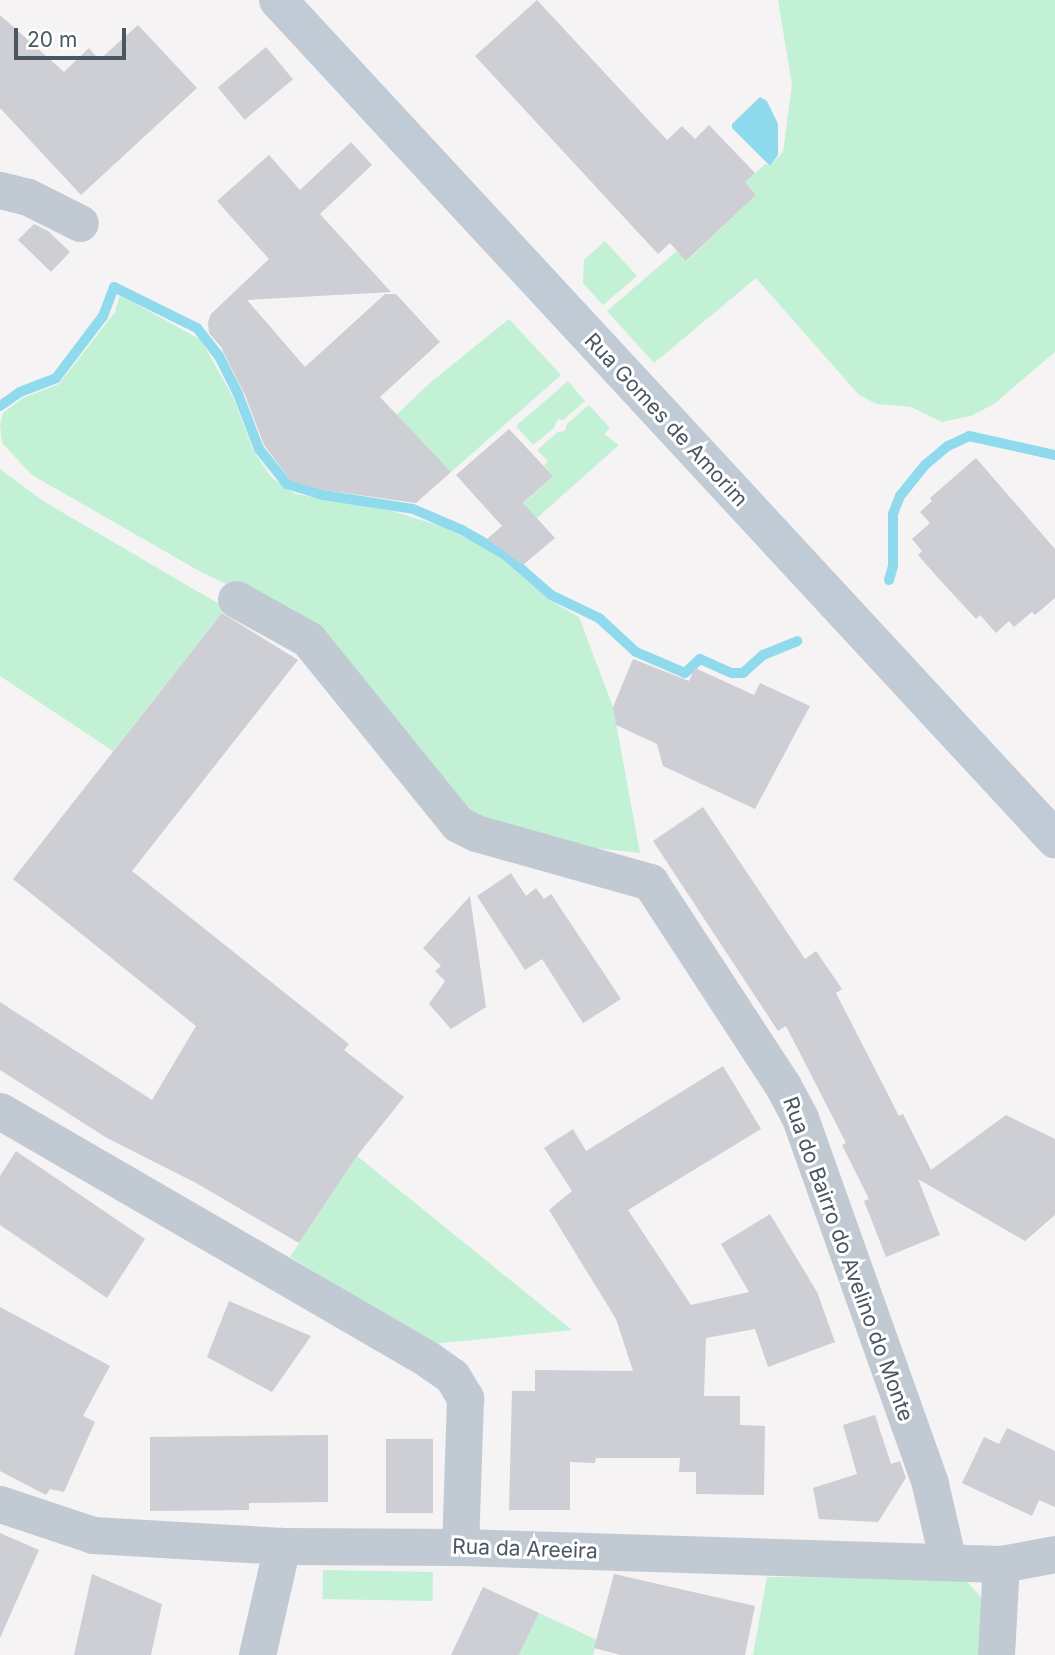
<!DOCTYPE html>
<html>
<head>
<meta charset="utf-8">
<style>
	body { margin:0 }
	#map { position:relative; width:1055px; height:1655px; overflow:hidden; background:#f5f3f3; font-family:Inter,sans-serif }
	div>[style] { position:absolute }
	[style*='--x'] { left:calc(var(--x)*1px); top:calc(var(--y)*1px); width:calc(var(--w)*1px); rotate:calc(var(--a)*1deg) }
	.green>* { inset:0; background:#c3f1d5; transform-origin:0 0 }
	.water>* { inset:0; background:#90daee }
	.stream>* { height:10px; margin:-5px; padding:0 5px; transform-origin:5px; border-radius:5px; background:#90daee }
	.building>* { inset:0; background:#cdcfd5; transform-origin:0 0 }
	.street>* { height:37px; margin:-18.5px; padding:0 18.5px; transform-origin:18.5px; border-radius:18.5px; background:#c1cad2 }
	.secondary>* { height:38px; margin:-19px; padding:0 19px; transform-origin:19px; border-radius:19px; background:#c1cbd6 }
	span { translate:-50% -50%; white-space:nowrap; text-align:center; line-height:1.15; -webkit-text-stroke:6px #fff; paint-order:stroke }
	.street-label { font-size:21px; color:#4a5661 }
	.scale { position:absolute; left:14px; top:28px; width:112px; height:32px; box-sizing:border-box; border:4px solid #4a5661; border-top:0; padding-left:9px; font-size:21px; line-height:24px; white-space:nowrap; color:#4a5661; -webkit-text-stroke:5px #fff; paint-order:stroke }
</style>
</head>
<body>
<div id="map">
	<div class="green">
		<i style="clip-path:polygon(778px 0,1055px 0,1055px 352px,994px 404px,971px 416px,942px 422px,911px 407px,877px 404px,859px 395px,756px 278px,654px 363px,607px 311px,677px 251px,687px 261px,756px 195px,745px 182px,765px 164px,770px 166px,783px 152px,792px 85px)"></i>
		<i style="clip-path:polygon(605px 241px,637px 276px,603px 305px,583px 283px,584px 260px)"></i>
		<i style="clip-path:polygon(120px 295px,201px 340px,233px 397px,253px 450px,271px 477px,295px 494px,392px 511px,440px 526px,493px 551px,549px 600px,579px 617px,613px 707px,640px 853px,560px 844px,470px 816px,271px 605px,201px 572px,32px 475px,2px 443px,0 425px,3px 413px,23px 398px,59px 384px,115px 312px)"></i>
		<i style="clip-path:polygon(509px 319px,561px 375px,451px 472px,396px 415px,431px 382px)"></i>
		<i style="clip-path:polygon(568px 381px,585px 401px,563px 420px,558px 419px,554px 428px,533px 445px,516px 426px)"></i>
		<i style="clip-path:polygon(589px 405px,610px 428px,604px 434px,619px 445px,537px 518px,520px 510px,526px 506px,524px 503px,553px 476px,544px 465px,548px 461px,537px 450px,558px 432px,565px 431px,567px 424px)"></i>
		<i style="clip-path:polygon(0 469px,43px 501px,226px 608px,113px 751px,0 676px)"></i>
		<i style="clip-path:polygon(357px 1156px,572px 1330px,432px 1344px,290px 1257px)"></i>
		<i style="left:323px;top:1570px;width:110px;height:29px;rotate:1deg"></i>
		<i style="clip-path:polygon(767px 1577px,964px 1578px,984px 1601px,982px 1655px,753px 1655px)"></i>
		<i style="clip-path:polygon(539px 1613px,597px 1640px,593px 1655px,519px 1655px)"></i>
	</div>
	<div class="water">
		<i style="clip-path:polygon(760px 97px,767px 101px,778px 124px,778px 155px,770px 166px,732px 128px,732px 124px)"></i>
	</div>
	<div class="stream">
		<i style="--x:0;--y:406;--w:24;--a:-35"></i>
		<i style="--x:20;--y:392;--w:39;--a:-21"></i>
		<i style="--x:56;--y:378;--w:78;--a:-52.8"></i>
		<i style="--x:103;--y:316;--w:31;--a:-69"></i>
		<i style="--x:114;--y:287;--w:93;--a:26.3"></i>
		<i style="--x:197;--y:328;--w:36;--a:52"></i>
		<i style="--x:219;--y:356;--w:42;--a:63.4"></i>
		<i style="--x:238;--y:394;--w:59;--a:69.1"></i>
		<i style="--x:259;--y:449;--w:45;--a:51.3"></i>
		<i style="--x:287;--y:484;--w:38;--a:17"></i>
		<i style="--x:323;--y:495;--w:91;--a:8.8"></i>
		<i style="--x:413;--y:509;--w:53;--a:23.2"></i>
		<i style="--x:462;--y:530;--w:48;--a:29.7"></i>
		<i style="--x:504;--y:554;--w:62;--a:41.1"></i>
		<i style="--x:551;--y:595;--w:53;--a:25.6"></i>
		<i style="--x:599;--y:618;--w:50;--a:42.6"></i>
		<i style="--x:636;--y:652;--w:53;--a:23.2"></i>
		<i style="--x:685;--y:673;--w:21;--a:-43"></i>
		<i style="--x:700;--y:659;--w:35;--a:24"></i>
		<i style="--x:732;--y:673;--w:11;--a:0"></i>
		<i style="--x:743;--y:673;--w:27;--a:-42"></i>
		<i style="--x:763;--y:655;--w:37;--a:-22"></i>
		<i style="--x:889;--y:580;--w:15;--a:-74"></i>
		<i style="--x:893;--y:566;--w:52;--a:-90"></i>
		<i style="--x:893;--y:514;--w:19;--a:-69"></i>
		<i style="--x:900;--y:496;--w:40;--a:-51"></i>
		<i style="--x:925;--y:465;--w:30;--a:-40"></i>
		<i style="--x:948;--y:446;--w:23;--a:-25"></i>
		<i style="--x:969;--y:436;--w:88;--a:12.5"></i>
	</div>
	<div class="building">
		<i style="clip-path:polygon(537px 0,667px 140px,682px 126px,695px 139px,709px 125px,755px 173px,745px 182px,756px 195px,686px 261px,670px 243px,658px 254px,475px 56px)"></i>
		<i style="clip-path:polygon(0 15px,64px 72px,89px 48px,99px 60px,138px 25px,197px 88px,81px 195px,0 108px)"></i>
		<i style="left:266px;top:47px;width:42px;height:63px;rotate:50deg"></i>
		<i style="clip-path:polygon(351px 142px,372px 165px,320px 214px,391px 292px,247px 300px,305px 367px,385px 294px,396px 294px,440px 342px,380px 397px,451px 472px,416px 503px,324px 490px,291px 481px,264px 445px,245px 395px,221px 347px,209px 333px,208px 322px,211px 314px,269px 259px,217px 201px,269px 155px,300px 190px)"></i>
		<i style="clip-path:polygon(34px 224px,48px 231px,70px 252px,51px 272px,18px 240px)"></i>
		<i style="clip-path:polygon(509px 429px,553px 476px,523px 503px,555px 538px,523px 565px,487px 539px,502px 526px,456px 475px)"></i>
		<i style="clip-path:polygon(976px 458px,1055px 549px,1055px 598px,1035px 615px,1032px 612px,1014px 627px,1009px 621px,996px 633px,980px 615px,976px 619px,940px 580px,918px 555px,922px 551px,912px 539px,930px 523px,920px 512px,932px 501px,930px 498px)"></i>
		<i style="clip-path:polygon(222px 613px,298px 660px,132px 871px,349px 1044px,344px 1050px,404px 1097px,357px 1156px,299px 1243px,196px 1183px,107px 1138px,0 1070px,0 1002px,152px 1100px,196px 1026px,13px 879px)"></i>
		<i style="clip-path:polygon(633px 659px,689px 681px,695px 668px,754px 695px,760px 683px,810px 706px,755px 809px,663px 766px,657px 744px,616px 725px,613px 707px)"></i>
		<i style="clip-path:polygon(703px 807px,805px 959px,816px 951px,842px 989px,836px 993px,899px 1116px,903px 1114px,931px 1170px,1006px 1115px,1055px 1139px,1055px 1215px,1025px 1241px,918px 1179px,940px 1235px,886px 1257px,864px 1201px,869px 1199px,842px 1145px,846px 1143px,786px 1026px,778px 1031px,653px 841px)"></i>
		<i style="clip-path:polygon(511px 873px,526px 896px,536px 888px,544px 899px,551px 894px,621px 999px,583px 1023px,542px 959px,525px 970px,477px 896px)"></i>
		<i style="clip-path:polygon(470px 896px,486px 1007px,451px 1029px,429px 1004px,445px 981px,435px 971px,441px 966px,423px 948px)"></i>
		<i style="clip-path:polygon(723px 1066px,761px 1129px,628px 1210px,691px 1305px,749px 1292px,721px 1244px,770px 1214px,817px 1292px,835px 1342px,768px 1367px,755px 1329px,706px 1338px,704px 1396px,740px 1396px,740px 1425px,765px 1426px,764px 1495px,696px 1494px,696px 1472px,679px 1472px,680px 1458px,596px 1458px,595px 1463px,570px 1462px,570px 1510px,509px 1510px,512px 1391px,535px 1391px,535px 1370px,633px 1371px,616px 1319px,549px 1210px,572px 1191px,544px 1148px,573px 1129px,586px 1151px)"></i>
		<i style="clip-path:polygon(16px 1151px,145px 1239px,107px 1298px,0 1225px,0 1176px)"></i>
		<i style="clip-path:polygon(229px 1301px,311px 1336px,272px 1392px,207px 1357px)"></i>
		<i style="clip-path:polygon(0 1307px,110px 1366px,83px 1416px,95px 1422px,64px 1492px,50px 1489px,46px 1495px,0 1471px)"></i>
		<i style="clip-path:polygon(875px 1415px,891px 1464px,900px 1461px,906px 1478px,878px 1522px,819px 1519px,813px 1488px,857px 1474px,843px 1425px)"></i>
		<i style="clip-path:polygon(1007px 1428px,1055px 1451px,1055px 1507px,1039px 1500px,1032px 1516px,962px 1483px,984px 1437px,999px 1444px)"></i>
		<i style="clip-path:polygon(328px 1435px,328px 1502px,249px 1503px,249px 1510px,150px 1511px,150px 1437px)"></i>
		<i style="left:386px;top:1439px;width:47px;height:74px"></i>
		<i style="clip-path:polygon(0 1533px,39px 1550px,0 1638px)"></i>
		<i style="clip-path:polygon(92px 1574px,162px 1604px,151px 1655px,74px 1655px)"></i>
		<i style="clip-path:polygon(614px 1574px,755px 1606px,745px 1655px,621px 1655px,594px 1648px)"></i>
		<i style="clip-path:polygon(483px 1587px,539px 1613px,519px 1655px,451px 1655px)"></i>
	</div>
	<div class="street">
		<i style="--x:0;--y:190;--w:29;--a:14"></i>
		<i style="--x:28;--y:197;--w:58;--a:26.6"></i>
		<i style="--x:236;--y:599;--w:82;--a:29.1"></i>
		<i style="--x:308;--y:639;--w:238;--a:51"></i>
		<i style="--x:458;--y:824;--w:20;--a:27"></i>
		<i style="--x:476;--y:833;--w:181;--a:15.7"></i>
		<i style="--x:650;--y:882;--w:244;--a:56.9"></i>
		<i style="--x:783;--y:1086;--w:36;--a:62"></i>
		<i style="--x:800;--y:1118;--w:388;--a:70.4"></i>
		<i style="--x:930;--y:1484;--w:80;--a:77"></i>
		<i style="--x:0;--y:1111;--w:496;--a:30.1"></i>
		<i style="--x:429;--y:1360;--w:28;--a:35"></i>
		<i style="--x:452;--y:1376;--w:26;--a:59"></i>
		<i style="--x:465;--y:1398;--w:149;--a:91.9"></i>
		<i style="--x:0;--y:1504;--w:98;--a:18.4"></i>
		<i style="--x:93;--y:1535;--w:189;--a:3.3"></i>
		<i style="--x:282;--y:1546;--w:178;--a:0.3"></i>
		<i style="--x:460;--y:1547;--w:541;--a:1.8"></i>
		<i style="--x:1001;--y:1564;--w:55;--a:-10.5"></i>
		<i style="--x:257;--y:1655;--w:112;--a:-77.1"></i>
		<i style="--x:996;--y:1655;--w:91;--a:-86.9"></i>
	</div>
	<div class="secondary">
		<i style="--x:278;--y:0;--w:1144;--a:47.2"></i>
	</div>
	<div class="street-label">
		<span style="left:666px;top:420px;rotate:47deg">Rua Gomes de Amorim</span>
		<span style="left:848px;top:1259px;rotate:70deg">Rua do Bairro do Avelino do Monte</span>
		<span style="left:525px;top:1549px;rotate:2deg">Rua da Areeira</span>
	</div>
	<div class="scale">20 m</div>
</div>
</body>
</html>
